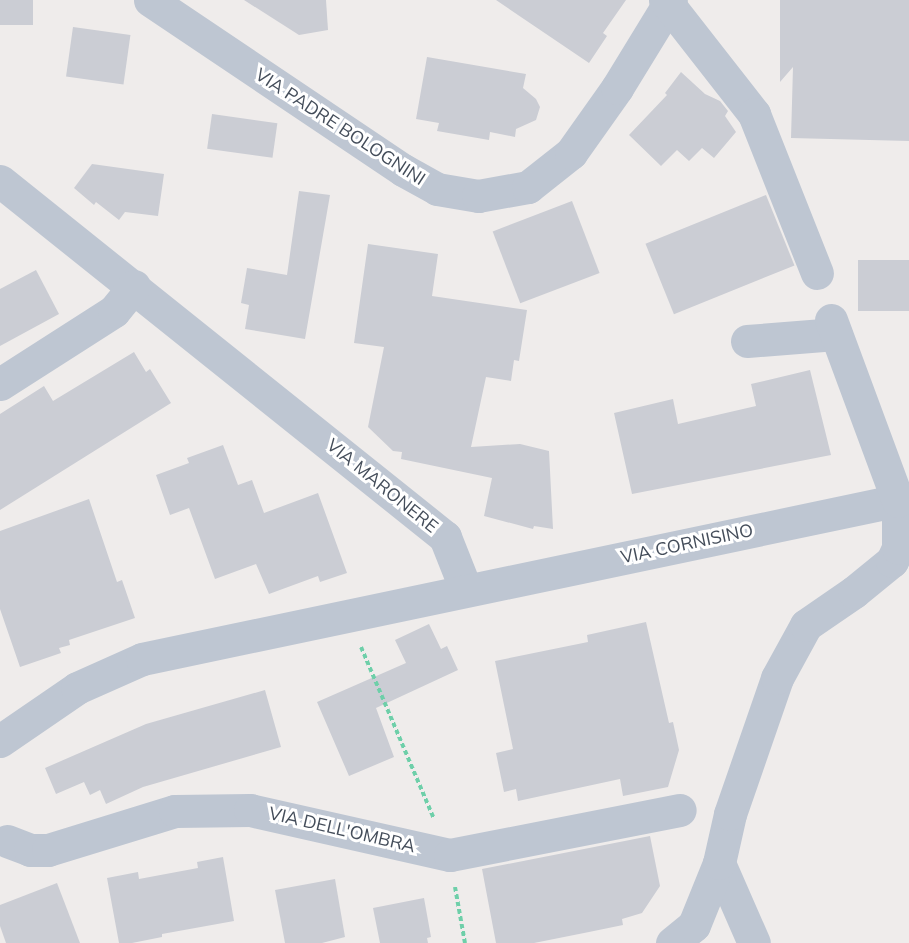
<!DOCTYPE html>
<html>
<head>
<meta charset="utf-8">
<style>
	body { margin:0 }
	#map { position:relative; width:909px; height:943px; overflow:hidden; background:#efeceb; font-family:Mulish,sans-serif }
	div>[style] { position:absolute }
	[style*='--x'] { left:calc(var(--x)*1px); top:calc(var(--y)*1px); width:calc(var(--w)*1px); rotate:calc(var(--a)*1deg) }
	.building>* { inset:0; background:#cbcdd4; transform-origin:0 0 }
	.path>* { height:4px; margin-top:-2px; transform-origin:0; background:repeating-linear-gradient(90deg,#6ecfa9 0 4.5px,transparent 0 7.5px) }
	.minor>* { height:33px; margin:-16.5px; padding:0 16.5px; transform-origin:16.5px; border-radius:16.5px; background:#bec6d2 }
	span { translate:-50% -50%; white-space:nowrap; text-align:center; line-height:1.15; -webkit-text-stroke:6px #fff; paint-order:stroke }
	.street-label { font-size:18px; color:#444d5a }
</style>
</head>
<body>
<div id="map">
	<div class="building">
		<i style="left:0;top:0;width:33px;height:25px"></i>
		<i style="clip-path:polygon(244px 0,326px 0,328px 30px,299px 35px)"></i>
		<i style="clip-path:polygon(496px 0,626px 0,603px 33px,607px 36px,589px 63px)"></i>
		<i style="clip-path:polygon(780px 0,909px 0,909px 141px,791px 138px,793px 67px,780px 82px)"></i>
		<i style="left:73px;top:27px;width:58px;height:50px;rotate:8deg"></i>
		<i style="clip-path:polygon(427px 57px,526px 74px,523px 88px,536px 99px,540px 107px,536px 120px,516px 129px,515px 137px,490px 132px,489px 140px,437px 131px,439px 123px,416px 119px)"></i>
		<i style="clip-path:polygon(681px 72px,705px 94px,720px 101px,728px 111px,725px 116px,736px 132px,714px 158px,702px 148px,689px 161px,677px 150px,661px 166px,629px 135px,667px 95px,665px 93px)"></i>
		<i style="left:212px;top:114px;width:66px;height:35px;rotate:8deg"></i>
		<i style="clip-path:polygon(92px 164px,164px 174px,158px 216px,125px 212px,119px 220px,96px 202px,94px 205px,74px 188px)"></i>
		<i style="clip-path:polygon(299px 191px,330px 195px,305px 339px,245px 329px,249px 305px,241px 303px,247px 268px,287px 275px)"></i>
		<i style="left:766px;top:195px;width:76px;height:130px;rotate:68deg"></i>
		<i style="left:572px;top:201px;width:77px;height:85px;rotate:69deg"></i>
		<i style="clip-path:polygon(368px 244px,438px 254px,432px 296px,527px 310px,519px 361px,514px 360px,511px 381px,486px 377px,471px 447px,520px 444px,549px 451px,553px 529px,534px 526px,533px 529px,484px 516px,492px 478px,401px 459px,402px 452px,393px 451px,368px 427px,384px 347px,354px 343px)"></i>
		<i style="left:858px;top:260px;width:51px;height:51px"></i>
		<i style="clip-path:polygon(36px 270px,59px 314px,0 346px,0 289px)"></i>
		<i style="clip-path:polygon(134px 352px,146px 372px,150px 369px,171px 403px,0 510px,0 414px,44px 386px,53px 401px)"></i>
		<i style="clip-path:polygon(810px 370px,831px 455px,632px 494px,614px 413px,673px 399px,678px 424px,756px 406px,751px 384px)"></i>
		<i style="clip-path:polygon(223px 445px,238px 485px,252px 480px,264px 513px,318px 493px,347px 573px,320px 582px,318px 576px,269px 594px,256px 564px,215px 579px,189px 508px,170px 515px,156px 475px,189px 463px,187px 458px)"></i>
		<i style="clip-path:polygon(89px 499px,117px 582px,122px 580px,135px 618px,69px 640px,70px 645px,59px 648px,61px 653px,20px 667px,0 609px,0 531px)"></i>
		<i style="clip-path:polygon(646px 622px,669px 723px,673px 722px,679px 750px,668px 787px,623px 796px,620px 779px,518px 801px,516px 789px,504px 792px,496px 753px,513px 749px,495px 661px,588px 642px,587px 635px)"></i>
		<i style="clip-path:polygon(429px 624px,441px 649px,447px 646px,458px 670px,376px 708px,394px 757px,349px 776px,317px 702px,406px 663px,395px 640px)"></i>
		<i style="clip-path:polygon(265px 690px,281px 747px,143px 787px,106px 804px,100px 790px,90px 795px,84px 782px,56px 794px,45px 768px,146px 724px)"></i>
		<i style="clip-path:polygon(650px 836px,660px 886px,642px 913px,622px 919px,623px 925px,589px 932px,534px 943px,496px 943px,482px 869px)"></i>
		<i style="clip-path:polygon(223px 857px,234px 921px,162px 934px,162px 937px,132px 943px,119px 943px,107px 878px,138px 872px,139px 879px,198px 868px,197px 862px)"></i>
		<i style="clip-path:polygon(335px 879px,345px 937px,322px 943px,285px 943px,275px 890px)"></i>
		<i style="clip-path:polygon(57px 883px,80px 943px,6px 943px,0 926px,0 905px)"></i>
		<i style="clip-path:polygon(424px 898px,431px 937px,427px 938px,428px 943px,380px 943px,373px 908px)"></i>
	</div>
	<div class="path">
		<i style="--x:361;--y:647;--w:185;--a:67"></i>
		<i style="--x:455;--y:887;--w:57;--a:79.9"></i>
	</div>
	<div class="minor">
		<i style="--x:150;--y:0;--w:305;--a:33.9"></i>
		<i style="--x:403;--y:170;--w:39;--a:29"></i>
		<i style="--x:437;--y:189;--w:42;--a:9.7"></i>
		<i style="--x:478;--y:196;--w:51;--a:-10.2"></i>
		<i style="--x:528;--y:187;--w:55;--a:-38.3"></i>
		<i style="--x:571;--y:153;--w:80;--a:-54.7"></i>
		<i style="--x:617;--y:88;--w:103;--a:-58.5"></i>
		<i style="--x:665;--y:0;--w:145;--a:52"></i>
		<i style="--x:754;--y:114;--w:171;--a:68.4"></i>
		<i style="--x:0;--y:181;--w:570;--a:38.66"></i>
		<i style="--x:445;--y:537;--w:57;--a:68.4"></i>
		<i style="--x:747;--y:341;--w:89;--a:-4.5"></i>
		<i style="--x:0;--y:384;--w:135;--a:-32.6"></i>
		<i style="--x:114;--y:311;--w:32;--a:-51"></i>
		<i style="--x:0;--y:741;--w:93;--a:-34.5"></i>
		<i style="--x:77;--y:688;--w:71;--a:-24"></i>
		<i style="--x:142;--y:659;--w:784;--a:-11.85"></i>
		<i style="--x:7;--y:841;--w:25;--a:21"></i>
		<i style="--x:30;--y:850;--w:18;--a:0"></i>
		<i style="--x:48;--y:850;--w:133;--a:-17.1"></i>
		<i style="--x:175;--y:811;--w:75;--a:-0.8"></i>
		<i style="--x:250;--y:810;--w:205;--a:12.7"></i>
		<i style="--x:450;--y:855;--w:234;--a:-11.1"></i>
		<i style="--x:719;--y:863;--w:87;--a:66.4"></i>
		<i style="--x:672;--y:943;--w:28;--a:-39"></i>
		<i style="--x:694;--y:925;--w:67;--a:-68"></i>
		<i style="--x:719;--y:863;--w:50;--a:-77.3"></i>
		<i style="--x:730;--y:814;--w:144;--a:-70.9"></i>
		<i style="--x:777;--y:678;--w:60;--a:-61.3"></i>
		<i style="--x:806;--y:625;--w:58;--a:-34.5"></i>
		<i style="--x:854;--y:592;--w:49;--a:-39.2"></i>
		<i style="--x:892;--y:561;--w:14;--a:-65"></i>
		<i style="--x:898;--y:548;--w:47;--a:-90"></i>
		<i style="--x:898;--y:501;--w:193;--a:-110.3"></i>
	</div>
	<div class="street-label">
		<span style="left:340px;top:127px;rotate:33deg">VIA PADRE BOLOGNINI</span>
		<span style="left:382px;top:486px;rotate:39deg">VIA MARONERE</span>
		<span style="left:687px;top:544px;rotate:-12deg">VIA CORNISINO</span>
		<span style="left:342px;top:830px;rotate:13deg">VIA DELL'OMBRA</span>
	</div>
</div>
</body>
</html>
